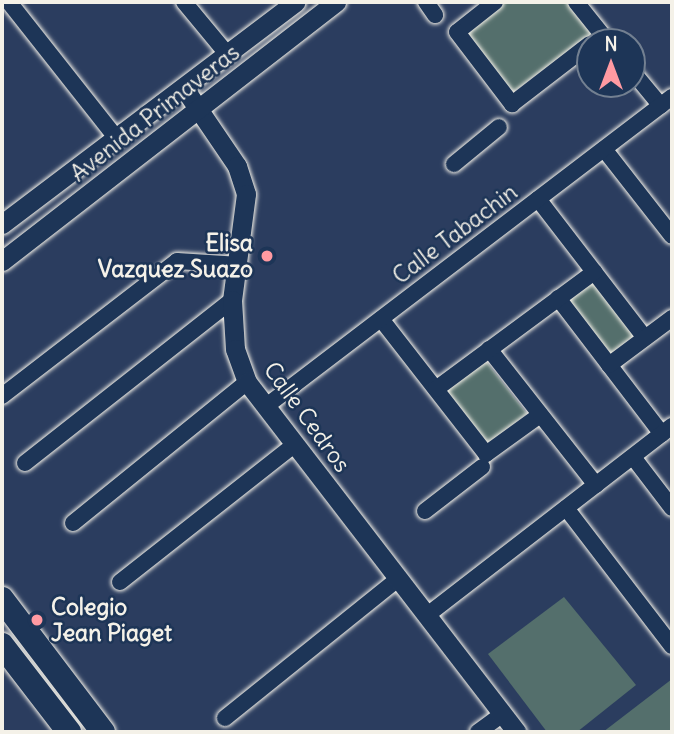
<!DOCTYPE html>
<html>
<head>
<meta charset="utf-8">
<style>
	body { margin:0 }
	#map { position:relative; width:674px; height:734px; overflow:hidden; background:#2b3d5f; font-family:Delius,sans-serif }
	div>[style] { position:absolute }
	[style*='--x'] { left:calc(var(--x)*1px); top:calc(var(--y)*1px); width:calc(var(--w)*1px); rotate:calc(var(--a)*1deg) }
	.green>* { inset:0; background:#546f6c; transform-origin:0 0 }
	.roads { filter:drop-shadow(0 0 2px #f4f1e8) drop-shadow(0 0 2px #f4f1e8) }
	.minor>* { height:16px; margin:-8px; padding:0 8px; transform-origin:8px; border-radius:8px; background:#1d3557 }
	.tertiary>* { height:19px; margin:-9.5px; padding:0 9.5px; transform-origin:9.5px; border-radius:9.5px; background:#1d3557 }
	.primary>* { height:24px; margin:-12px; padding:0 12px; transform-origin:12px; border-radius:12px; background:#1d3557 }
	.dots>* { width:19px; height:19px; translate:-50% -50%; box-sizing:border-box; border:4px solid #1d3557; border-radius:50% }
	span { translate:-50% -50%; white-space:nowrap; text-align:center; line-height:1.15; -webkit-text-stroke:5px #1d3557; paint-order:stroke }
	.street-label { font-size:23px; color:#f4f1e8 }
	.poi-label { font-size:23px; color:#f4f1e8; font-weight:700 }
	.right { translate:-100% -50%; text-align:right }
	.left { translate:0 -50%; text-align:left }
	.frame { position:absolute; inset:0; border:4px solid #f4f1e8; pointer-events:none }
	.north { position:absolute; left:576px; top:28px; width:70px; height:70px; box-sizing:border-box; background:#1d3557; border:2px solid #738091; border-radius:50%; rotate:0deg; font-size:19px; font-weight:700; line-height:28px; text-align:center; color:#f4f1e8 }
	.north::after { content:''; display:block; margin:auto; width:24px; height:32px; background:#ff9aa2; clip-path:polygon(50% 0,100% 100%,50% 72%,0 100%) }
</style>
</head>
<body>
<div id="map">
	<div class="green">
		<i style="clip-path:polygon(502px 2px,566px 2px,591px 34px,512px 93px,465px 30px)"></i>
		<i style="left:591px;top:278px;width:72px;height:34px;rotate:52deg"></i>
		<i style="left:485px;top:360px;width:68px;height:51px;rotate:52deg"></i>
		<i style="clip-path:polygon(564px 597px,636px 685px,577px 732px,547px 732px,488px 654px)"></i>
		<i style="clip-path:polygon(672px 679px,672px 732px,603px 732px)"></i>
	</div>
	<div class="roads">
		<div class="minor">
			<i style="--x:9;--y:2;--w:171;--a:51.7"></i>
			<i style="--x:184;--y:2;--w:69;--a:50.3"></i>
			<i style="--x:426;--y:2;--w:16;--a:55"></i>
			<i style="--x:495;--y:2;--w:48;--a:141.7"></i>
			<i style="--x:457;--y:32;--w:91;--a:52.6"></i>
			<i style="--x:512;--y:104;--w:98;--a:-37.6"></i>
			<i style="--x:576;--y:2;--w:51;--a:51.3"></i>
			<i style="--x:632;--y:71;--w:45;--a:50.4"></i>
			<i style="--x:604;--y:149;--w:110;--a:52"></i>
			<i style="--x:454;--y:164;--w:58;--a:-39.4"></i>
			<i style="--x:538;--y:199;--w:175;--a:52.4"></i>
			<i style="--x:558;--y:298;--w:171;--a:52.6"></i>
			<i style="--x:381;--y:319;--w:171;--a:52.1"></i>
			<i style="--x:486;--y:454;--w:67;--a:-35.8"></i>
			<i style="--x:489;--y:349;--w:173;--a:51.8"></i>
			<i style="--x:609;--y:365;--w:79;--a:-36.7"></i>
			<i style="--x:436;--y:389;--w:197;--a:-36.5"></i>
			<i style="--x:2;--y:396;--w:221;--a:-37.6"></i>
			<i style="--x:177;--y:261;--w:63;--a:3.6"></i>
			<i style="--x:265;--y:407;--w:512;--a:-37.3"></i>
			<i style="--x:633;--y:457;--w:64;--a:52.6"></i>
			<i style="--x:25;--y:463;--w:263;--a:-38.2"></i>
			<i style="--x:566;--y:508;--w:174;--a:52.5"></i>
			<i style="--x:425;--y:511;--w:72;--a:-37.7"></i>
			<i style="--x:73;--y:523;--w:224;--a:-39"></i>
			<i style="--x:120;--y:582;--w:221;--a:-38.2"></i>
			<i style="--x:426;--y:616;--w:311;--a:-37.7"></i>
			<i style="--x:225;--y:718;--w:222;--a:-38.8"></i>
			<i style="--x:478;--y:732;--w:31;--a:-36"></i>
		</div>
		<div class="tertiary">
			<i style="--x:184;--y:88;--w:94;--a:55.8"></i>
			<i style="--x:237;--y:166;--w:29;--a:72"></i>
			<i style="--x:246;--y:194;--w:107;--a:97.5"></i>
			<i style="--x:232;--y:300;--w:49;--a:86.5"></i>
			<i style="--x:235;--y:349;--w:35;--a:70"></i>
			<i style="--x:247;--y:382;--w:442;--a:52.4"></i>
			<i style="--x:2;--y:224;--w:368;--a:-37.1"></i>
			<i style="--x:2;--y:261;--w:423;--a:-37.8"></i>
		</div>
		<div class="primary">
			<i style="--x:2;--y:599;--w:167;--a:52.8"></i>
			<i style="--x:2;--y:645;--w:110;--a:52.4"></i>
		</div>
	</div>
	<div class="dots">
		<i style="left:267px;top:256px;background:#ff9aa2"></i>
		<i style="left:37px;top:620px;background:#ff9aa2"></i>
	</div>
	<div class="street-label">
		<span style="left:155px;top:113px;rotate:-38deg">Avenida Primaveras</span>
		<span style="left:455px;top:234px;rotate:-37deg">Calle Tabachin</span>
		<span style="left:307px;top:417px;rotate:54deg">Calle Cedros</span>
	</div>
	<div class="poi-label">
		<span class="right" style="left:253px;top:256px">Elisa<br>Vazquez Suazo</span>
		<span class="left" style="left:51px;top:620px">Colegio<br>Jean Piaget</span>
	</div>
	<div class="frame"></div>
	<div class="north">N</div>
</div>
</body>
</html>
